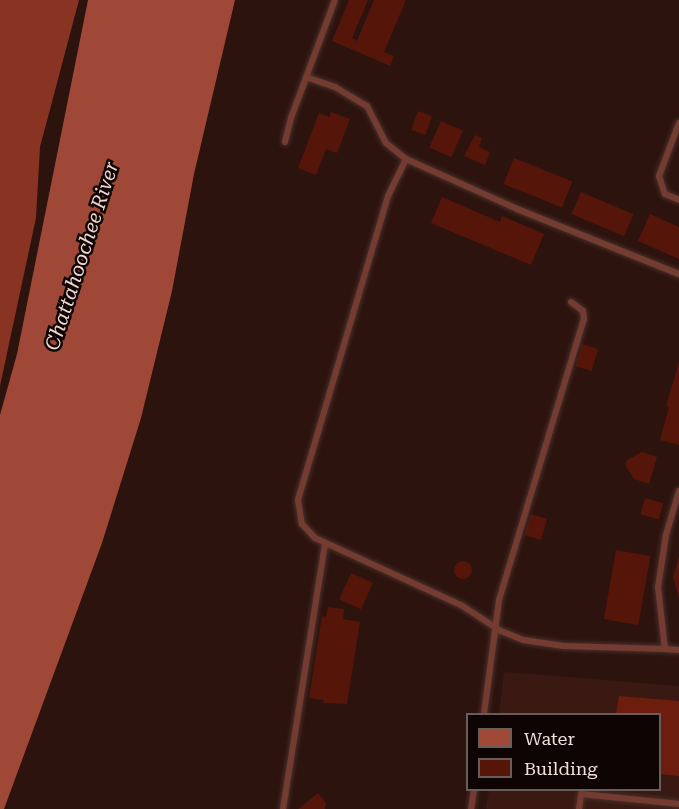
<!DOCTYPE html>
<html>
<head>
<meta charset="utf-8">
<style>
	body { margin:0 }
	#map { position:relative; width:679px; height:809px; overflow:hidden; background:#2d130e; font-family:"Roboto Serif",serif }
	div>[style] { position:absolute }
	[style*='--x'] { left:calc(var(--x)*1px); top:calc(var(--y)*1px); width:calc(var(--w)*1px); rotate:calc(var(--a)*1deg) }
	.built>* { inset:0; background:#391912 }
	.green>* { inset:0; background:#6d1d0e }
	.forest>* { inset:0; background:#893323 }
	.water>* { inset:0; background:#a04837 }
	.building>* { inset:0; background:#551509; transform-origin:0 0 }
	.round { border-radius:50% }
	.roads { filter:drop-shadow(0 0 2px #49302b) drop-shadow(0 0 2px #49302b) }
	.service>* { height:6px; margin:-3px; padding:0 3px; transform-origin:3px; border-radius:3px; background:#743c30 }
	span { translate:-50% -50%; white-space:nowrap; text-align:center; line-height:1.15; -webkit-text-stroke:5px #0d0403; paint-order:stroke }
	.water-label { font-size:20px; color:#f0d6d0; font-style:italic }
	.legend { position:absolute; left:466px; top:713px; width:195px; height:78px; box-sizing:border-box; background:#0d0403; border:2px solid #695c59; margin:0; padding:8px 10px; list-style:none; font-size:18px; color:#f2dfdb }
	.legend li { display:flex; align-items:center; gap:12px; height:30px }
	.legend b { width:30px; border:2px solid #695c59 }
</style>
</head>
<body>
<div id="map">
	<div class="built">
		<i style="clip-path:polygon(504px 672px,679px 686px,679px 809px,486px 809px,489px 790px,660px 790px,660px 714px,499px 714px)"></i>
	</div>
	<div class="green">
		<i style="clip-path:polygon(619px 696px,679px 701px,679px 776px,660px 774px,660px 714px,616px 714px)"></i>
	</div>
	<div class="forest">
		<i style="clip-path:polygon(0 0,79px 0,40px 147px,36px 218px,0 386px)"></i>
	</div>
	<div class="water">
		<i style="clip-path:polygon(88px 0,235px 0,194px 174px,172px 291px,141px 418px,102px 543px,4px 809px,0 809px,0 415px,17px 354px)"></i>
	</div>
	<div class="building">
		<i style="clip-path:polygon(349px 0,368px 0,352px 38px,357px 41px,374px 0,406px 0,384px 52px,394px 56px,390px 66px,332px 41px)"></i>
		<i style="left:418px;top:111px;width:15px;height:20px;rotate:20deg"></i>
		<i style="clip-path:polygon(331px 112px,350px 119px,337px 153px,326px 149px,316px 175px,298px 168px,319px 113px,329px 117px)"></i>
		<i style="left:441px;top:121px;width:24px;height:29px;rotate:24deg"></i>
		<i style="clip-path:polygon(475px 135px,482px 138px,479px 147px,490px 152px,485px 165px,464px 156px)"></i>
		<i style="left:514px;top:158px;width:63px;height:28px;rotate:22deg"></i>
		<i style="left:581px;top:192px;width:57px;height:24px;rotate:23deg"></i>
		<i style="clip-path:polygon(442px 197px,500px 222px,502px 216px,544px 234px,531px 265px,431px 223px)"></i>
		<i style="clip-path:polygon(650px 214px,679px 227px,679px 259px,638px 241px)"></i>
		<i style="left:582px;top:344px;width:17px;height:23px;rotate:17deg"></i>
		<i style="clip-path:polygon(679px 362px,679px 445px,660px 440px,669px 407px,666px 406px)"></i>
		<i style="clip-path:polygon(642px 452px,657px 457px,649px 484px,634px 479px,626px 466px,627px 460px)"></i>
		<i style="left:645px;top:498px;width:19px;height:17px;rotate:16deg"></i>
		<i style="left:531px;top:514px;width:17px;height:22px;rotate:17deg"></i>
		<i style="left:616px;top:550px;width:35px;height:70px;rotate:10deg"></i>
		<i style="clip-path:polygon(679px 556px,679px 598px,673px 577px)"></i>
		<i class="round" style="left:454px;top:561px;width:18px;height:18px"></i>
		<i style="left:351px;top:573px;width:24px;height:29px;rotate:24deg"></i>
		<i style="clip-path:polygon(328px 607px,344px 609px,343px 619px,360px 622px,347px 704px,323px 703px,324px 700px,309px 698px,322px 616px,326px 617px)"></i>
		<i style="clip-path:polygon(318px 793px,326px 803px,325px 809px,298px 809px)"></i>
	</div>
	<div class="roads">
		<div class="service">
			<i style="--x:306;--y:77;--w:31;--a:19"></i>
			<i style="--x:335;--y:87;--w:37;--a:31"></i>
			<i style="--x:367;--y:106;--w:42;--a:62.8"></i>
			<i style="--x:386;--y:143;--w:26;--a:39"></i>
			<i style="--x:406;--y:159;--w:122;--a:24.2"></i>
			<i style="--x:517;--y:209;--w:175;--a:21.9"></i>
			<i style="--x:679;--y:123;--w:57;--a:110.7"></i>
			<i style="--x:659;--y:176;--w:19;--a:72"></i>
			<i style="--x:665;--y:194;--w:15;--a:23"></i>
			<i style="--x:285;--y:142;--w:25;--a:-76"></i>
			<i style="--x:291;--y:118;--w:126;--a:-69.6"></i>
			<i style="--x:406;--y:159;--w:41;--a:115.9"></i>
			<i style="--x:388;--y:196;--w:317;--a:106.5"></i>
			<i style="--x:298;--y:500;--w:24;--a:81"></i>
			<i style="--x:302;--y:524;--w:19;--a:47"></i>
			<i style="--x:315;--y:538;--w:161;--a:24.7"></i>
			<i style="--x:461;--y:605;--w:48;--a:33"></i>
			<i style="--x:501;--y:631;--w:24;--a:22"></i>
			<i style="--x:523;--y:640;--w:41;--a:8.3"></i>
			<i style="--x:564;--y:646;--w:101;--a:1.7"></i>
			<i style="--x:679;--y:491;--w:46;--a:106.5"></i>
			<i style="--x:666;--y:535;--w:53;--a:98.7"></i>
			<i style="--x:658;--y:587;--w:62;--a:83.6"></i>
			<i style="--x:665;--y:649;--w:14;--a:4"></i>
			<i style="--x:484;--y:714;--w:115;--a:-82.5"></i>
			<i style="--x:499;--y:600;--w:294;--a:-73.2"></i>
			<i style="--x:584;--y:319;--w:8;--a:-97"></i>
			<i style="--x:583;--y:311;--w:15;--a:-143"></i>
			<i style="--x:283;--y:809;--w:269;--a:-81"></i>
			<i style="--x:471;--y:809;--w:19;--a:-81"></i>
			<i style="--x:579;--y:809;--w:15;--a:-82"></i>
			<i style="--x:581;--y:794;--w:99;--a:5.8"></i>
		</div>
	</div>
	<div class="water-label">
		<span style="left:82px;top:256px;rotate:-72deg">Chattahoochee River</span>
	</div>
	<ul class="legend">
	<li><b style="height:16px;background:#a04837"></b>Water</li>
	<li><b style="height:16px;background:#551509"></b>Building</li>
	</ul>
</div>
</body>
</html>
